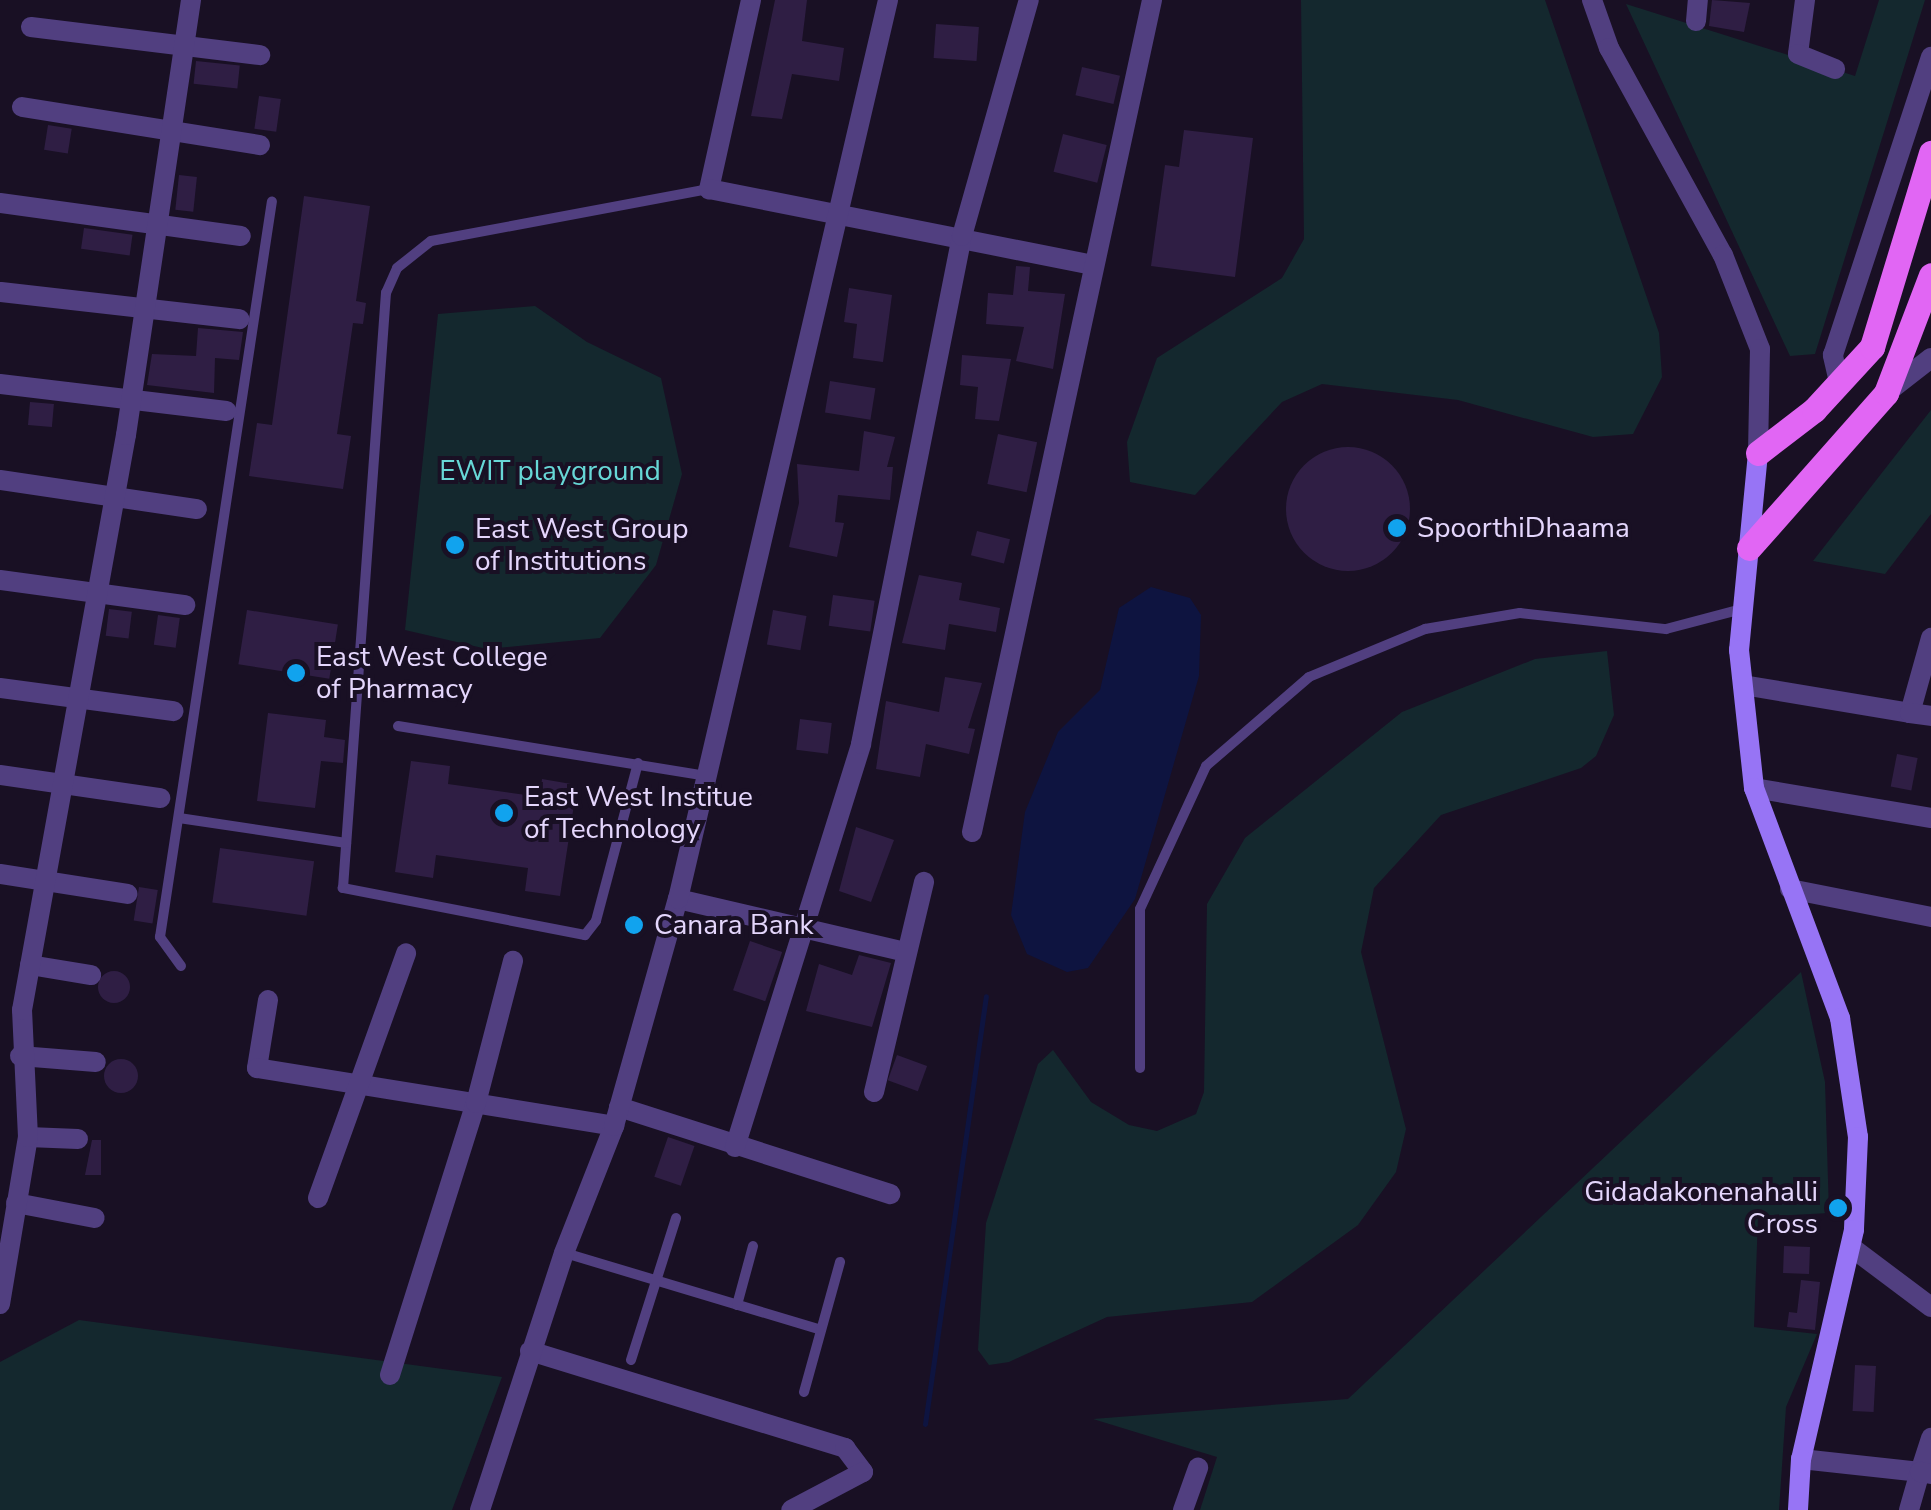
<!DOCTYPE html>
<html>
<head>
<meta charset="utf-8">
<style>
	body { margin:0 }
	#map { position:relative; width:1931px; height:1510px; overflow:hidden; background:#191024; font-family:"Nunito Sans",sans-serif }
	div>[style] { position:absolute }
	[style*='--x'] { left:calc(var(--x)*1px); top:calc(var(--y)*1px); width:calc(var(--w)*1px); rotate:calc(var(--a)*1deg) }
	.green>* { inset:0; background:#14282e }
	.water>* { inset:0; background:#0e1440 }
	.stream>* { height:5px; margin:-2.5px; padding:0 2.5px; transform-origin:2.5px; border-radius:2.5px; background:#0e1440 }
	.building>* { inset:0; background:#2f1e44; transform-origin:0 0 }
	.round { border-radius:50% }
	.service>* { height:10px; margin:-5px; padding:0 5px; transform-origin:5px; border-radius:5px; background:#513f80 }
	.minor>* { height:20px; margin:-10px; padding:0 10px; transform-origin:10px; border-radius:10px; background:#513f80 }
	.tertiary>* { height:20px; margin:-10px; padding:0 10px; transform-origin:10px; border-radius:10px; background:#513f80 }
	.secondary>* { height:20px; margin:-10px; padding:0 10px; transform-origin:10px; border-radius:10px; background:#9774f5 }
	.primary>* { height:25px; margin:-12.5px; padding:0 12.5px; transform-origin:12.5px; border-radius:12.5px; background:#e166f4 }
	.dots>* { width:28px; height:28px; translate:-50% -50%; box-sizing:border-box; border:5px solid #191024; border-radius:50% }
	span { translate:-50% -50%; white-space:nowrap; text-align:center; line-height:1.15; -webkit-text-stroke:8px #191024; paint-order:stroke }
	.park-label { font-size:28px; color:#67d7d6 }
	.poi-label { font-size:28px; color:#e4d6fc }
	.left { translate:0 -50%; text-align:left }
	.right { translate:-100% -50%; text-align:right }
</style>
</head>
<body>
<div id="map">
	<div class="green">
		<i style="clip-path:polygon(1301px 0,1545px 0,1659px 333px,1662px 377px,1633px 434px,1593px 437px,1458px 400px,1322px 384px,1282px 402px,1195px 495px,1130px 482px,1127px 442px,1157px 358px,1282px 278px,1304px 239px)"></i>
		<i style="clip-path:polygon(1879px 0,1925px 0,1815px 354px,1790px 356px,1626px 4px,1855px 76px)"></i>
		<i style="clip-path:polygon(535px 306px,587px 342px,661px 378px,682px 474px,656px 565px,600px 638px,487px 649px,405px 630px,438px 314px)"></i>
		<i style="clip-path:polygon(1931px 410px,1931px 514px,1885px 574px,1813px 561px)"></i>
		<i style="clip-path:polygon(1607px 651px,1614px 715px,1596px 756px,1581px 768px,1441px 815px,1374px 888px,1361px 952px,1406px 1129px,1396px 1172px,1358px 1225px,1252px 1302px,1107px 1317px,1009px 1362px,989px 1365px,978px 1350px,986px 1223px,1038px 1064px,1053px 1050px,1091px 1102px,1129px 1125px,1157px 1131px,1196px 1114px,1204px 1092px,1207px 904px,1245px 838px,1402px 712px,1535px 659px)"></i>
		<i style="clip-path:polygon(1801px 972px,1825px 1082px,1829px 1213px,1758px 1217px,1754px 1327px,1817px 1334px,1786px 1407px,1779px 1510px,1200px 1510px,1217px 1457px,1093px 1419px,1348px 1399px)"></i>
		<i style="clip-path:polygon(79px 1320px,502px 1377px,452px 1510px,0 1510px,0 1362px)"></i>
	</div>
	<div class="water">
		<i style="clip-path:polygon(1151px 587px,1190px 598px,1201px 615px,1199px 676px,1135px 899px,1088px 968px,1067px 972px,1027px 954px,1011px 915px,1025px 812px,1058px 732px,1100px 690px,1119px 608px)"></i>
	</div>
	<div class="stream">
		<i style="--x:925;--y:1424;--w:432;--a:-81.9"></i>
	</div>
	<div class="building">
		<i style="clip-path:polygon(775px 0,807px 0,802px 41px,844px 48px,839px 81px,792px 74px,782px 119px,751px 116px)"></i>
		<i style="clip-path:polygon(1712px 0,1750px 3px,1744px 32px,1709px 26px)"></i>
		<i style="left:936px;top:24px;width:43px;height:34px;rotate:4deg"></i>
		<i style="left:196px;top:61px;width:44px;height:23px;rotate:6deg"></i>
		<i style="left:1082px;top:67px;width:39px;height:29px;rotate:13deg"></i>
		<i style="left:259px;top:96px;width:22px;height:33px;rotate:8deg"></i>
		<i style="left:48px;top:125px;width:24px;height:25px;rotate:9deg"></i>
		<i style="clip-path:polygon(1184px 130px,1253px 138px,1235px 277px,1151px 266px,1165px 165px,1179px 167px)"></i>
		<i style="left:1063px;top:134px;width:45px;height:39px;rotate:14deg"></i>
		<i style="left:179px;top:175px;width:18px;height:35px;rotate:6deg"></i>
		<i style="clip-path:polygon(304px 196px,370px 206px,356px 301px,366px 303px,363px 324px,353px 323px,337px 434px,351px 436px,343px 489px,249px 476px,257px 423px,272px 425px)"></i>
		<i style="left:84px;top:228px;width:49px;height:21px;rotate:8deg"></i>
		<i style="clip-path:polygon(1016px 266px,1030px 267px,1028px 291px,1065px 294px,1053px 369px,1016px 361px,1024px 327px,986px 324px,988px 293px,1013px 295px)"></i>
		<i style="clip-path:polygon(849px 288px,892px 295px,883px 362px,853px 358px,857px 324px,844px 322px)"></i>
		<i style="clip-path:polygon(198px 328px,243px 332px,239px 360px,215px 358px,214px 393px,147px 385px,152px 354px,196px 356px)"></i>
		<i style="clip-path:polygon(962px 355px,1011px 359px,999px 421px,975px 419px,978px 387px,960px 385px)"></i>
		<i style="left:830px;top:381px;width:46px;height:32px;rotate:9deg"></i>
		<i style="left:30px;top:402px;width:24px;height:23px;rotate:5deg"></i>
		<i style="clip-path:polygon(864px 431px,895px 437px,887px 467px,893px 467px,890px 500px,838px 495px,835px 522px,844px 523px,837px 557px,789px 547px,799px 503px,797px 464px,859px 471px)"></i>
		<i style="left:998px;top:434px;width:40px;height:51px;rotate:12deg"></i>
		<i class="round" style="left:1286px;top:447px;width:124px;height:124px"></i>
		<i style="left:977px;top:531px;width:34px;height:25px;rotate:14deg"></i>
		<i style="clip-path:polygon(919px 575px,962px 583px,959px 600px,1000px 608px,996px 632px,949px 624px,945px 650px,902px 643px)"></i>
		<i style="left:833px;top:595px;width:42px;height:31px;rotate:8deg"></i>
		<i style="left:109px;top:609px;width:23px;height:27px;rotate:7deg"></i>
		<i style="left:247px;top:610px;width:92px;height:55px;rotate:9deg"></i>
		<i style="left:773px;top:610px;width:34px;height:35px;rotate:10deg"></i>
		<i style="left:158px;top:615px;width:22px;height:30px;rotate:8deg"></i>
		<i style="clip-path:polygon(945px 677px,982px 683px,968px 728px,975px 729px,969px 754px,926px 744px,920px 777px,876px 769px,886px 701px,939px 712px)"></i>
		<i style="clip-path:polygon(268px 713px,326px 720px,324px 737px,345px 740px,343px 763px,321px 761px,315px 808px,257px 801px)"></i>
		<i style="left:800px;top:719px;width:32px;height:31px;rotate:7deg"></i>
		<i style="left:1897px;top:754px;width:21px;height:33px;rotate:11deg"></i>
		<i style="clip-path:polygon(411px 761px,450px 766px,448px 784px,540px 797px,542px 779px,577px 785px,560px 896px,525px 891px,528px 868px,436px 855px,433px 878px,395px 872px)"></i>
		<i style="clip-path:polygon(856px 827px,894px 840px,871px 902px,839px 891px)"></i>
		<i style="left:220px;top:848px;width:95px;height:55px;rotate:8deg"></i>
		<i style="left:139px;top:887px;width:19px;height:34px;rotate:9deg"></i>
		<i style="left:750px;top:941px;width:34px;height:52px;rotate:19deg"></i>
		<i style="clip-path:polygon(859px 955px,891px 963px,872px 1027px,806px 1011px,819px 964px,852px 975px)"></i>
		<i class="round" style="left:98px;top:971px;width:32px;height:32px"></i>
		<i style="left:897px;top:1055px;width:32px;height:27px;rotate:20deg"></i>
		<i class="round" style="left:104px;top:1059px;width:34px;height:34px"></i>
		<i style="left:668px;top:1137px;width:28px;height:42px;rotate:19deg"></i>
		<i style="clip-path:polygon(92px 1140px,101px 1140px,101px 1175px,85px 1175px)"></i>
		<i style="left:1784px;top:1246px;width:26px;height:27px;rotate:2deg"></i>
		<i style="clip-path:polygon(1801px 1280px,1820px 1282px,1815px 1330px,1787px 1327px,1789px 1312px,1797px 1313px)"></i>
		<i style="left:1855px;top:1365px;width:21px;height:46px;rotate:3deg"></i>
	</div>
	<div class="service">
		<i style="--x:398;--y:726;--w:312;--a:9.2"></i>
		<i style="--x:638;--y:763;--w:163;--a:104.9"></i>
		<i style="--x:596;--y:921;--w:18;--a:128"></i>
		<i style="--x:585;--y:935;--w:247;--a:-169"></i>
		<i style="--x:343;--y:888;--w:597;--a:-85.87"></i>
		<i style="--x:386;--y:293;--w:27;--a:-66"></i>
		<i style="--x:397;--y:268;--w:43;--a:-38.5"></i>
		<i style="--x:431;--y:241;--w:283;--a:-10.6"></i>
		<i style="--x:179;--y:818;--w:169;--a:8.5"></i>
		<i style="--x:181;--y:966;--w:36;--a:-126"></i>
		<i style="--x:160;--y:937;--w:744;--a:-81.35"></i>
		<i style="--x:1140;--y:1068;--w:159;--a:-90"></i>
		<i style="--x:1140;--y:909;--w:157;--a:-65.2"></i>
		<i style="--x:1206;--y:766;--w:136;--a:-40.8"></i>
		<i style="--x:1309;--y:677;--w:126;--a:-22.5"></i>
		<i style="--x:1425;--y:629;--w:96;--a:-9.6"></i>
		<i style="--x:1520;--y:613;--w:147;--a:6.3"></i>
		<i style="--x:1666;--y:629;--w:79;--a:-14.7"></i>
		<i style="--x:565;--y:1253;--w:267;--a:16.7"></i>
		<i style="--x:737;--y:1305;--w:61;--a:-74.8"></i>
		<i style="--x:631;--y:1360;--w:149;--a:-72.4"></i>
		<i style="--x:804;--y:1392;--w:135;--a:-74.5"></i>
	</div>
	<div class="minor">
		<i style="--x:751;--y:0;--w:194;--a:102.5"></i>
		<i style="--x:709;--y:189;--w:392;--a:11.2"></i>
		<i style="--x:1805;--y:0;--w:54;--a:97.4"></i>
		<i style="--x:1798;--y:54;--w:40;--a:22"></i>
		<i style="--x:1696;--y:21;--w:21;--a:-85"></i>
		<i style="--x:31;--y:27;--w:231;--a:7"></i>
		<i style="--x:22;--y:107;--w:241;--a:9.1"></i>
		<i style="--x:0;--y:203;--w:243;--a:7.8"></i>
		<i style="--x:1;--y:292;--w:240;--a:6.5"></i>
		<i style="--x:0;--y:384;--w:228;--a:6.8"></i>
		<i style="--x:0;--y:480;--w:199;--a:8.4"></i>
		<i style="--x:0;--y:580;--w:187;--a:7.7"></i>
		<i style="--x:1743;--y:685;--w:169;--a:9.5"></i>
		<i style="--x:1910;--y:713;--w:78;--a:-74.4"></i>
		<i style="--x:0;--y:688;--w:175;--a:7.6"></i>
		<i style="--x:1910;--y:713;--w:21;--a:8"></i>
		<i style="--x:0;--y:775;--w:162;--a:8.2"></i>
		<i style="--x:1754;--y:788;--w:180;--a:9.6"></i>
		<i style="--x:972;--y:832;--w:851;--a:-77.79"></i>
		<i style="--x:0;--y:874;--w:129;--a:8.9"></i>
		<i style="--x:1790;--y:889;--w:144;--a:11.2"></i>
		<i style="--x:678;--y:899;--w:230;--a:13.1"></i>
		<i style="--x:30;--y:965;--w:62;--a:9.3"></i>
		<i style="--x:268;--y:1000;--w:69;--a:99.2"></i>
		<i style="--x:257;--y:1068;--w:362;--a:9.2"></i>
		<i style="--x:20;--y:1056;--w:76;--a:4.5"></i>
		<i style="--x:874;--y:1092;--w:216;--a:-76.6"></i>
		<i style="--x:619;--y:1107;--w:285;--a:17.8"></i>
		<i style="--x:28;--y:1137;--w:50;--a:2.3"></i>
		<i style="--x:735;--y:1147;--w:422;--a:-72.6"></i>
		<i style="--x:861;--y:744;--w:518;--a:-78.76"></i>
		<i style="--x:962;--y:236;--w:245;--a:-74.2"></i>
		<i style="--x:318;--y:1198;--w:260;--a:-70.2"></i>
		<i style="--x:16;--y:1203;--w:80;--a:10.8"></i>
		<i style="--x:0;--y:1304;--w:169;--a:-80.5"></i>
		<i style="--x:28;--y:1137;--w:127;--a:-92.7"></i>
		<i style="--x:22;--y:1010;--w:584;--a:-79.75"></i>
		<i style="--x:126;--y:435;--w:440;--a:-81.5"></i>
		<i style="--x:530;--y:1351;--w:330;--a:17.1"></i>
		<i style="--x:845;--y:1448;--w:30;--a:53"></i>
		<i style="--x:863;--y:1472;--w:81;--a:152.2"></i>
		<i style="--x:390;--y:1375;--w:285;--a:-72.5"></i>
		<i style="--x:476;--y:1103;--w:147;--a:-75.4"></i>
		<i style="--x:1801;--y:1459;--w:120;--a:6.2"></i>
		<i style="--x:1920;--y:1472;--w:36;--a:-72"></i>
		<i style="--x:1183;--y:1510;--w:45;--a:-70.3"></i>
		<i style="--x:1909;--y:1510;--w:40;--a:-74"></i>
		<i style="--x:1920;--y:1472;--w:11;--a:10"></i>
	</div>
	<div class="tertiary">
		<i style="--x:1592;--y:0;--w:51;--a:70.5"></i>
		<i style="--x:1609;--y:48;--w:236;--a:61.2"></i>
		<i style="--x:1723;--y:255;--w:101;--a:68.5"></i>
		<i style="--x:1760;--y:349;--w:104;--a:91.1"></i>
		<i style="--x:1839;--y:382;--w:28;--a:-103"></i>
		<i style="--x:1833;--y:355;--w:314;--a:-71.8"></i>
		<i style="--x:1886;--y:393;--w:57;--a:-37.9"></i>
		<i style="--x:1851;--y:1247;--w:100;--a:36.9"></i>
		<i style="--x:480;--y:1510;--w:270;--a:-71.9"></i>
		<i style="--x:564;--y:1253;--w:136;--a:-68.5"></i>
		<i style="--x:614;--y:1126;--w:236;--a:-74.3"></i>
		<i style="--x:678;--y:899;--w:923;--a:-76.85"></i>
	</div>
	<div class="secondary">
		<i style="--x:1758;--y:453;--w:198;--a:95.5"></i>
		<i style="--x:1739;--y:650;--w:139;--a:83.8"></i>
		<i style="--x:1754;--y:788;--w:246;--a:69.5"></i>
		<i style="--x:1840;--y:1018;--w:120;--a:81.4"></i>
		<i style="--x:1858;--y:1137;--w:93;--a:92.5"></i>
		<i style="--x:1854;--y:1230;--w:235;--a:103"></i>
		<i style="--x:1801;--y:1459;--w:51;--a:93.4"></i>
	</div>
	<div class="primary">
		<i style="--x:1758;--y:453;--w:71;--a:-37.5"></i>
		<i style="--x:1814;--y:410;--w:86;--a:-47.4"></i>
		<i style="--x:1872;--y:347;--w:203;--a:-73.1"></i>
		<i style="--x:1749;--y:548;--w:207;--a:-48.5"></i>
		<i style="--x:1886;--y:393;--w:126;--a:-69.1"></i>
	</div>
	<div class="dots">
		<i style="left:1397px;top:528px;background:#11a3ee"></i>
		<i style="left:455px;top:545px;background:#11a3ee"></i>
		<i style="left:296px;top:673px;background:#11a3ee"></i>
		<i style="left:504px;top:813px;background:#11a3ee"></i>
		<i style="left:634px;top:925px;background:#11a3ee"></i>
		<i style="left:1838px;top:1208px;background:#11a3ee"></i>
	</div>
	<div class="park-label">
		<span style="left:550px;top:471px">EWIT playground</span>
	</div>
	<div class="poi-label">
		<span class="left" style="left:1417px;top:528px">SpoorthiDhaama</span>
		<span class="left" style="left:475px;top:545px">East West Group<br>of Institutions</span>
		<span class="left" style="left:316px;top:673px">East West College<br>of Pharmacy</span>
		<span class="left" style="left:524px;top:813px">East West Institue<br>of Technology</span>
		<span class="left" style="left:654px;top:925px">Canara Bank</span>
		<span class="right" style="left:1818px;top:1208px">Gidadakonenahalli<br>Cross</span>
	</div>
</div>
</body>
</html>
